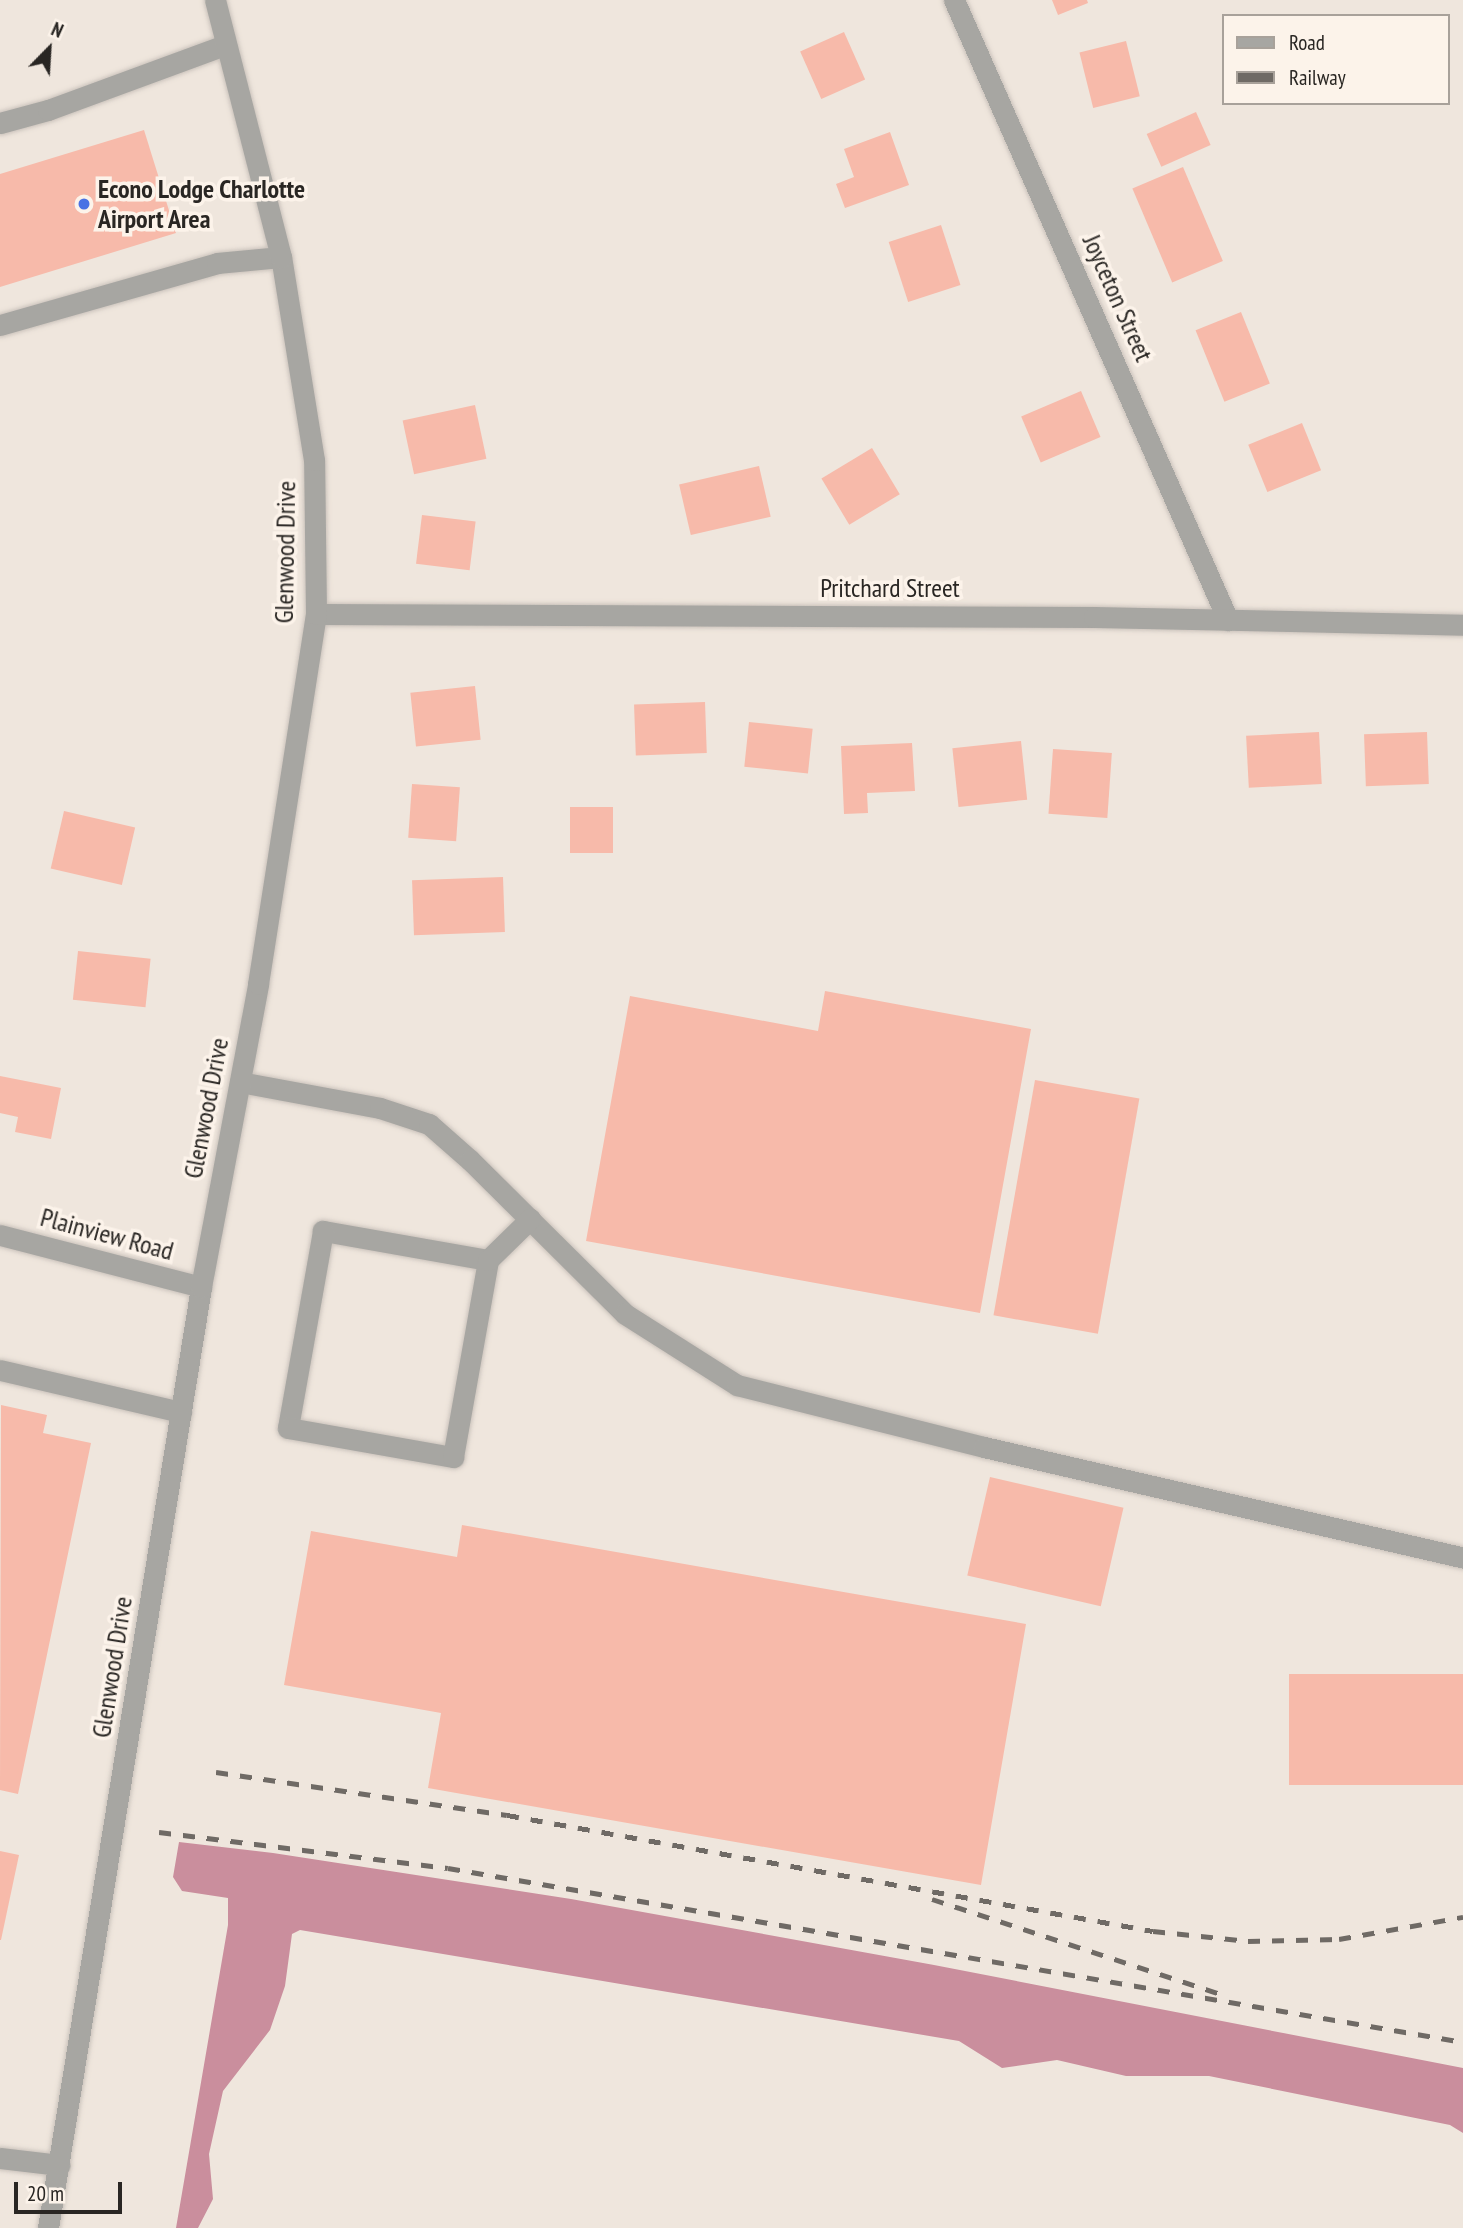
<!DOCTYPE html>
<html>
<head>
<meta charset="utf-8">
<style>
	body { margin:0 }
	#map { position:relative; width:1463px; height:2228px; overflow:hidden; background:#efe6dd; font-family:"PT Sans Narrow",sans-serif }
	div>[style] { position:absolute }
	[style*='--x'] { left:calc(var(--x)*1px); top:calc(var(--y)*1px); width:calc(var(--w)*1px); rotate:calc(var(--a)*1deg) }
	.forest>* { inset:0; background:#ca8e9d }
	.building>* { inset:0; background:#f7baaa; transform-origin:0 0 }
	.roads { filter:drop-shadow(0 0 2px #cbc3bc) drop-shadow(0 0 2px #cbc3bc) }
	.minor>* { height:21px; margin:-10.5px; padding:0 10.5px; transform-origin:10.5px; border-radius:10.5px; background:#a7a6a2 }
	.rail>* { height:5px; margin-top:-2.5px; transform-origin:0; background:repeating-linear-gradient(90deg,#6f6a65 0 12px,transparent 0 24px) }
	.dots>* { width:19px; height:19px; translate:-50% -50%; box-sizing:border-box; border:4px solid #fcf3ea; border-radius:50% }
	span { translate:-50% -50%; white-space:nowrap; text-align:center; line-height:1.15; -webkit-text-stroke:7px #fcf3ea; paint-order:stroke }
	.poi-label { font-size:26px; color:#292623; font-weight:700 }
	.left { translate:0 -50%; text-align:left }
	.street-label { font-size:26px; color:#292623 }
	.legend { position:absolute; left:1222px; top:14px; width:228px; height:91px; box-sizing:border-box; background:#fcf3ea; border:2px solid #a8a19a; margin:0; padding:9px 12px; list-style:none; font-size:21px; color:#292623 }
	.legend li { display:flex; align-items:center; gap:14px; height:35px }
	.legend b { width:35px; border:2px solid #a8a19a }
	.north { position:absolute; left:14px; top:14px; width:70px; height:70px; -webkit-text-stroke:5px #fcf3ea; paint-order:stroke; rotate:24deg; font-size:19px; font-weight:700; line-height:28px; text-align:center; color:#292623 }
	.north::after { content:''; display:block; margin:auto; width:24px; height:32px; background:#292623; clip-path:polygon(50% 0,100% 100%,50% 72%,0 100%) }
	.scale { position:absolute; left:14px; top:2182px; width:108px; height:32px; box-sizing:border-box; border:4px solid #292623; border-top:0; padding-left:9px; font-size:21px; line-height:24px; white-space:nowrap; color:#292623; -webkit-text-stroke:5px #fcf3ea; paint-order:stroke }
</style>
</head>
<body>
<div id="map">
	<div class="forest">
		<i style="clip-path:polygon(179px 1842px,273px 1853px,571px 1899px,934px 1965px,1463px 2068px,1463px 2133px,1450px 2125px,1209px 2076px,1126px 2076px,1057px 2060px,1002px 2068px,959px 2041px,300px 1930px,292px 1934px,285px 1986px,270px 2030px,223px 2091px,209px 2154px,213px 2199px,198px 2228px,176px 2228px,228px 1925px,228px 1898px,182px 1891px,173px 1877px)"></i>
	</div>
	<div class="building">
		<i style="clip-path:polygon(1052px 0,1087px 0,1088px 3px,1058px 15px)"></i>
		<i style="left:844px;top:32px;width:52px;height:48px;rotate:66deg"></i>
		<i style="left:1126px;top:41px;width:57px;height:48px;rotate:76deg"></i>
		<i style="left:1196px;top:112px;width:36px;height:54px;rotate:66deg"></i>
		<i style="clip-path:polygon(144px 130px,176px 233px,0 287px,0 174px)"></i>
		<i style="clip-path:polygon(890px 132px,909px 185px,845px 208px,836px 184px,854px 177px,844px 149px)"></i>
		<i style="left:1183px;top:167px;width:102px;height:55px;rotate:67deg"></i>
		<i style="left:941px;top:225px;width:63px;height:55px;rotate:72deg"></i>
		<i style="left:1241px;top:312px;width:77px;height:49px;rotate:68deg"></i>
		<i style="left:1081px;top:391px;width:50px;height:65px;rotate:67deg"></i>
		<i style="left:475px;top:405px;width:55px;height:74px;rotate:78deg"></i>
		<i style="left:1302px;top:423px;width:51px;height:58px;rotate:68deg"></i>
		<i style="left:872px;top:448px;width:54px;height:59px;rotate:59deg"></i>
		<i style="left:759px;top:466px;width:52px;height:82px;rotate:77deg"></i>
		<i style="left:422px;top:515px;width:54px;height:49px;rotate:7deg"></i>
		<i style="left:475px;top:686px;width:54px;height:65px;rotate:84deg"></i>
		<i style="left:705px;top:702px;width:51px;height:71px;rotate:88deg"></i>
		<i style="left:749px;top:722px;width:64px;height:45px;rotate:6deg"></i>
		<i style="left:1319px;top:732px;width:52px;height:73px;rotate:87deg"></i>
		<i style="left:1427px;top:732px;width:52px;height:63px;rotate:88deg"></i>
		<i style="left:1021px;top:741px;width:59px;height:69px;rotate:84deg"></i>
		<i style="clip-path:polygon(912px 743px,915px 791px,867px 793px,868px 813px,844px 814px,841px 746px)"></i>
		<i style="left:1053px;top:749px;width:59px;height:65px;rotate:4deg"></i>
		<i style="left:412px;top:784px;width:48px;height:54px;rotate:4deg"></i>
		<i style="left:570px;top:807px;width:43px;height:46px"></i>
		<i style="left:64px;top:811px;width:73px;height:59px;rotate:13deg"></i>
		<i style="left:503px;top:877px;width:55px;height:91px;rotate:88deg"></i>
		<i style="left:78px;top:951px;width:73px;height:49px;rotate:6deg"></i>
		<i style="clip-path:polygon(825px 991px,1031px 1029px,980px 1313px,586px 1241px,630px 996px,818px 1031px)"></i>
		<i style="clip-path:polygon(0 1076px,61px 1088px,51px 1139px,15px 1132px,18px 1117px,0 1113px)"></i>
		<i style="left:1035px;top:1080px;width:106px;height:239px;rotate:10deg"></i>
		<i style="clip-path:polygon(1px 1405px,47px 1415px,43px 1433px,91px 1443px,18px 1794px,0 1790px)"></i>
		<i style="left:990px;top:1477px;width:137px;height:101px;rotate:13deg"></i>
		<i style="clip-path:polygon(462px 1525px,1026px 1624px,981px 1885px,428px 1788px,441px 1713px,284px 1685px,311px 1531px,457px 1557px)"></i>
		<i style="left:1463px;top:1674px;width:111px;height:174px;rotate:90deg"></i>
		<i style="clip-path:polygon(0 1851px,19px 1855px,1px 1940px,0 1940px)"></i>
	</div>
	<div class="roads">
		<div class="minor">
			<i style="--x:954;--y:0;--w:678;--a:66.16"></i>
			<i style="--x:0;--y:123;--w:50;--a:-15.2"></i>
			<i style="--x:48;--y:110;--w:189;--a:-20.2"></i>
			<i style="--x:0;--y:325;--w:226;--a:-15.9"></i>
			<i style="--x:217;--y:263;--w:64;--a:-5.4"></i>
			<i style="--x:316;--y:614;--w:778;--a:0.22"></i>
			<i style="--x:1094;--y:617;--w:369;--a:1.2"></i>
			<i style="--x:240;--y:1082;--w:142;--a:10.5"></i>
			<i style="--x:380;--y:1108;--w:52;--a:18.1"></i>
			<i style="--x:429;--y:1124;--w:55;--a:41.3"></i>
			<i style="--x:470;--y:1160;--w:218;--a:44.8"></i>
			<i style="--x:625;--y:1314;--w:133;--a:32.4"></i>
			<i style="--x:737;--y:1385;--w:255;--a:14.1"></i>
			<i style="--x:984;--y:1447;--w:492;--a:13"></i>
			<i style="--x:0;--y:1235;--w:208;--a:14.5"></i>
			<i style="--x:488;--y:1260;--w:168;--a:-170"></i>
			<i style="--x:323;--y:1231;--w:200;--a:100.1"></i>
			<i style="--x:288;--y:1428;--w:168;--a:10"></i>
			<i style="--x:453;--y:1457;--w:200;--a:-79.9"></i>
			<i style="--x:488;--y:1260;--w:59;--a:-44.3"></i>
			<i style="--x:0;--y:1370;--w:186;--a:13.1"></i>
			<i style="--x:0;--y:2158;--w:60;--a:6.7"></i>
			<i style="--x:48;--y:2228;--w:953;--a:-80.76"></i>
			<i style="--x:201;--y:1287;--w:308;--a:-79.3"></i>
			<i style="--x:258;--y:984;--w:375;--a:-81.1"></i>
			<i style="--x:316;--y:614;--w:154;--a:-90.7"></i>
			<i style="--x:314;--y:460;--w:206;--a:-99.2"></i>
			<i style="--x:281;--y:257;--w:265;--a:-104.4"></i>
		</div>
	</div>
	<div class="rail">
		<i style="--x:216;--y:1772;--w:294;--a:8.4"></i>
		<i style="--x:507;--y:1815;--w:656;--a:10.18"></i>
		<i style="--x:1153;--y:1931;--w:96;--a:6"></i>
		<i style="--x:1248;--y:1941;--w:91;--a:-1.3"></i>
		<i style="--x:1339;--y:1939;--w:126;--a:-10.1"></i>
		<i style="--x:159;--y:1832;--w:291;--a:7.1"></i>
		<i style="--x:448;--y:1868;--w:1030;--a:9.73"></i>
		<i style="--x:932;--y:1899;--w:301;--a:18.2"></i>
	</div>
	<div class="dots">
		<i style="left:84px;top:204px;background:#4972e4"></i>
	</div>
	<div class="poi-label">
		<span class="left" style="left:98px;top:204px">Econo Lodge Charlotte<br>Airport Area</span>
	</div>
	<div class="street-label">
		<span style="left:1118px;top:298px;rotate:66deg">Joyceton Street</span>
		<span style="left:285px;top:552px;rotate:-89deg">Glenwood Drive</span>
		<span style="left:890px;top:588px">Pritchard Street</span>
		<span style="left:206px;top:1108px;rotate:-79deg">Glenwood Drive</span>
		<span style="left:107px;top:1234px;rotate:15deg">Plainview Road</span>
		<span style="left:112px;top:1667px;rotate:-81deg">Glenwood Drive</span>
	</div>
	<ul class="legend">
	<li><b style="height:9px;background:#a7a6a2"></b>Road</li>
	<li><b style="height:9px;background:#6f6a65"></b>Railway</li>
	</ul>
	<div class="north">N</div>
	<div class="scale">20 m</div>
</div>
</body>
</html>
